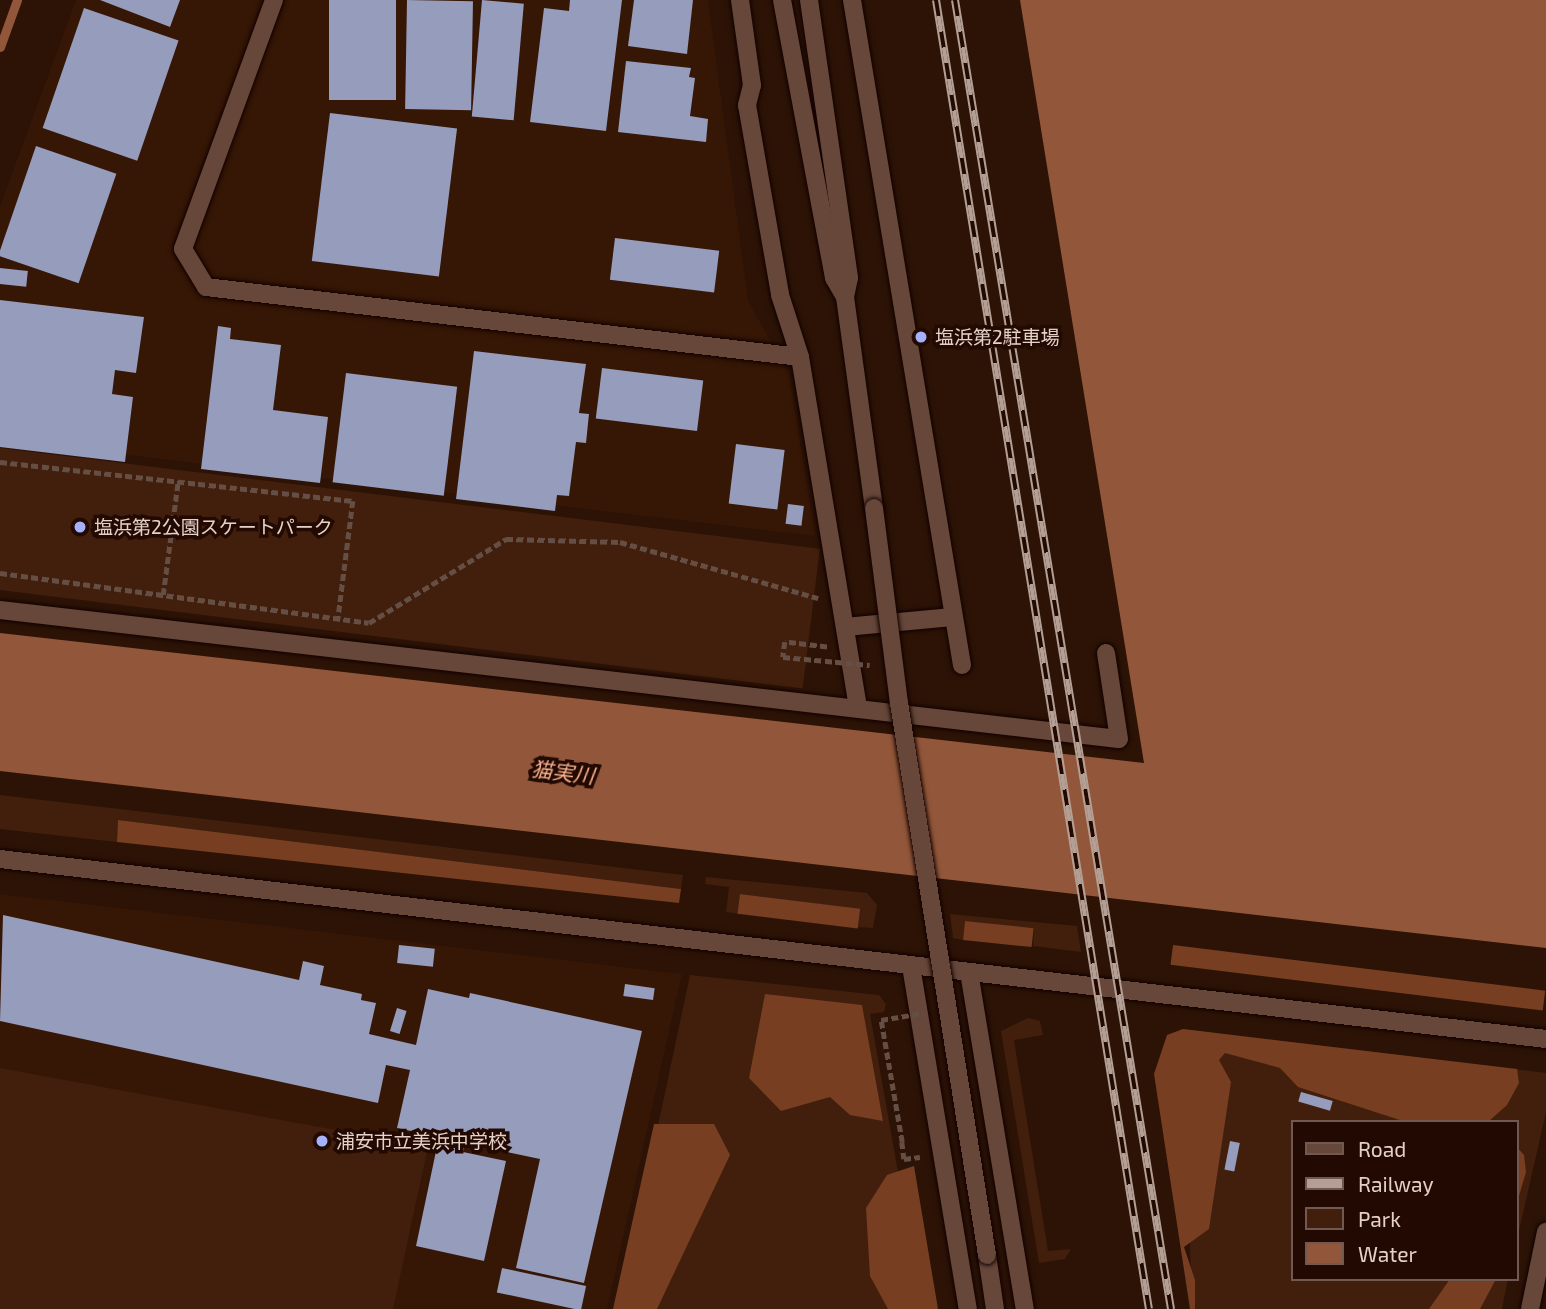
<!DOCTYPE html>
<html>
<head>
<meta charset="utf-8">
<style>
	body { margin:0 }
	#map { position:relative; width:1546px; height:1309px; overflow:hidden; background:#2c1306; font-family:"Exo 2","Noto Sans JP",sans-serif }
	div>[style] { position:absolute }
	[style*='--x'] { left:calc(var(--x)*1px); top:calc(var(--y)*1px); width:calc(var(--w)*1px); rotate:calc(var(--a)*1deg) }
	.built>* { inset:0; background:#361605 }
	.green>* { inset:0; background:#411f0c; transform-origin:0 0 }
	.forest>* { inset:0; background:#773e21; transform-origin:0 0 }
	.water>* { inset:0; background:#92573a }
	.stream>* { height:9px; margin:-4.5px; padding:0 4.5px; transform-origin:4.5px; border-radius:4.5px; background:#92573a }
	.building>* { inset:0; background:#969cbc; transform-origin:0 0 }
	.path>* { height:4.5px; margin-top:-2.25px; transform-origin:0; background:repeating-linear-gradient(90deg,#654e43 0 7px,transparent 0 10.5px) }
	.roads { filter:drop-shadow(0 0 2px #130100) drop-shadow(0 0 2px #130100) }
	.minor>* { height:18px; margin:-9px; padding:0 9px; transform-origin:9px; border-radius:9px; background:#664739 }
	.rail>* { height:8px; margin-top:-4px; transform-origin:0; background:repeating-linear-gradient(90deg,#220901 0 16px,#b49f95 0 32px); box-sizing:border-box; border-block:2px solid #b49f95 }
	.path-bridge>* { height:4.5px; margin-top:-2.25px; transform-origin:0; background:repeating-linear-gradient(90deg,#654e43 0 7px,transparent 0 10.5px) }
	.bridges { filter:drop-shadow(0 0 2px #130100) drop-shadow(0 0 2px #130100) }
	.minor-bridge>* { height:18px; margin:-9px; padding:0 9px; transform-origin:9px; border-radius:9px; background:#664739 }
	.dots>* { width:19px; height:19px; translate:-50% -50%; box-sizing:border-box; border:4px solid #220901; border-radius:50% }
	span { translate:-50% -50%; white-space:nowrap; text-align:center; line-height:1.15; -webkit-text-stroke:7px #220901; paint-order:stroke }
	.poi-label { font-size:19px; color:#e4d1c8 }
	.left { translate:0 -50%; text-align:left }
	.water-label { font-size:21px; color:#fab391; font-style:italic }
	.legend { position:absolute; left:1291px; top:1120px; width:228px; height:161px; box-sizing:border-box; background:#220901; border:2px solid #705951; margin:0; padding:9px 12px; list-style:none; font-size:21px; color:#e4d1c8 }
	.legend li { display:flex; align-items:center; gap:14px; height:35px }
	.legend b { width:35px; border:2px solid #705951 }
</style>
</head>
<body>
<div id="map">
	<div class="built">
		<i style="clip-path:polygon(76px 0,708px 0,748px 300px,789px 375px,815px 536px,0 440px,0 206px)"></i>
		<i style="clip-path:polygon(0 894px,682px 974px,607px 1309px,0 1309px)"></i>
	</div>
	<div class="green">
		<i style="left:0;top:448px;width:826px;height:141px;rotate:7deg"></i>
		<i style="clip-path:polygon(0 795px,683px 875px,681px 889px,118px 820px,117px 842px,0 829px)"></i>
		<i style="clip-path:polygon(706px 877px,867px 893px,877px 905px,873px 928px,857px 927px,859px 909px,741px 894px,740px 914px,726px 912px,729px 887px,705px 884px)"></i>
		<i style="clip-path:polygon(950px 914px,1077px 926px,1081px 952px,1033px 946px,1034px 929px,965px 921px,963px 940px,953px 938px)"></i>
		<i style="clip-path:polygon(690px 975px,879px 995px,886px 1004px,884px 1012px,870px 1014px,898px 1172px,930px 1309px,619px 1309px)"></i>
		<i style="clip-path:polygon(1028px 1018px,1040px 1021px,1043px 1035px,1014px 1040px,1048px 1251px,1071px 1249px,1065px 1259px,1039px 1263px,1001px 1031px)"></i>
		<i style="clip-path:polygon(1183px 1029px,1546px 1073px,1546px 1112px,1516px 1244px,1516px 1122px,1292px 1122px,1292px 1279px,1508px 1279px,1502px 1309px,1192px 1309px)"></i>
		<i style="clip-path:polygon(0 1068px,428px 1147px,393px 1309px,0 1309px)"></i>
	</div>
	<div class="forest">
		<i style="clip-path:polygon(118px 820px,681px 889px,679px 903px,117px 842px)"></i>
		<i style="left:740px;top:894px;width:121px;height:20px;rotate:7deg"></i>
		<i style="left:965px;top:921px;width:69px;height:19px;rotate:6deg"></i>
		<i style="left:1173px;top:945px;width:375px;height:20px;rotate:7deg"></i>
		<i style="clip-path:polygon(765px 994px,862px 1005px,883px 1121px,850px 1115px,830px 1097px,781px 1111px,749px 1078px)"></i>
		<i style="clip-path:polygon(1183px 1029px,1517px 1069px,1519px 1083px,1507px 1105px,1488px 1122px,1406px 1122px,1298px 1087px,1280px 1068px,1225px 1053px,1219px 1060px,1231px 1082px,1209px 1229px,1184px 1247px,1195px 1280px,1195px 1309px,1190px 1309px,1154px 1074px,1167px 1035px)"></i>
		<i style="clip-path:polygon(654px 1124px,714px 1124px,730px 1155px,657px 1309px,613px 1309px)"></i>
		<i style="clip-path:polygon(1516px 1146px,1524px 1155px,1526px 1172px,1516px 1206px)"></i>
		<i style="clip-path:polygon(914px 1166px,938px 1309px,888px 1309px,870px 1276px,866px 1208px,887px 1175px)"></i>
		<i style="clip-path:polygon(1450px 1279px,1496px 1279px,1480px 1309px,1429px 1309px)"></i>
	</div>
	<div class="water">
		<i style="clip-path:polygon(1020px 0,1546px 0,1546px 948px,0 771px,0 633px,1144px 763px)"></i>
	</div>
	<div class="stream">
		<i style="--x:0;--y:47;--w:50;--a:-70.1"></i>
	</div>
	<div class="building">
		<i style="clip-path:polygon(100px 0,180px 0,170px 27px)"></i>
		<i style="left:329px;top:0;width:67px;height:100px"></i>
		<i style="left:407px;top:0;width:66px;height:109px;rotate:1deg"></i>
		<i style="left:482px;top:0;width:42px;height:117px;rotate:5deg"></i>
		<i style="clip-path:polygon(570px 0,622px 0,606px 131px,530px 122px,544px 8px,569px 11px)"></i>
		<i style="clip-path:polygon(634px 0,693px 0,687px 54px,628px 46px)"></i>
		<i style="left:84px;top:8px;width:100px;height:127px;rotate:19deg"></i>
		<i style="clip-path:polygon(626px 61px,691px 68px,689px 77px,695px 78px,690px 116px,708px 119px,706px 142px,618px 132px)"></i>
		<i style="left:330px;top:113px;width:128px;height:149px;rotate:7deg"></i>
		<i style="left:36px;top:146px;width:85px;height:116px;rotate:19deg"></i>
		<i style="left:615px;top:238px;width:105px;height:42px;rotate:7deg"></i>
		<i style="left:0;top:268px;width:28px;height:16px;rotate:6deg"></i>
		<i style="clip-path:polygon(0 300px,144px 317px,136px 373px,115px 370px,112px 394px,133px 397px,125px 462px,0 447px)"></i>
		<i style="clip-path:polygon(218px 326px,231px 328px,230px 339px,281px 345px,273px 410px,328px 417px,320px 483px,201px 469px)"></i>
		<i style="clip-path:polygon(474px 351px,586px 364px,579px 413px,589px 414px,586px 443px,576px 442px,569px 496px,557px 495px,555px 511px,456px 499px)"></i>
		<i style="left:602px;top:368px;width:102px;height:51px;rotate:7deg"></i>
		<i style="left:346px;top:373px;width:112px;height:110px;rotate:7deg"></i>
		<i style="left:736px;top:444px;width:49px;height:60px;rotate:7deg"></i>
		<i style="left:788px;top:504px;width:16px;height:20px;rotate:7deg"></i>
		<i style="clip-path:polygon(3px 915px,299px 980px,303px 961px,324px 966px,320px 985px,362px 994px,361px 1000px,376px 1003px,369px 1034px,416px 1045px,428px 989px,469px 998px,470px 993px,642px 1031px,584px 1283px,516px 1268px,540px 1159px,465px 1143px,463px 1152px,506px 1161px,484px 1261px,416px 1246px,439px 1137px,397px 1128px,410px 1070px,386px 1065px,378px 1103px,0 1021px)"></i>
		<i style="left:399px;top:945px;width:36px;height:18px;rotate:6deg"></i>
		<i style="left:625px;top:984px;width:30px;height:12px;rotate:8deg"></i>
		<i style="left:397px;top:1008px;width:10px;height:24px;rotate:17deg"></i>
		<i style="left:1301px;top:1092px;width:33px;height:10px;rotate:16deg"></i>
		<i style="left:1230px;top:1141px;width:10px;height:29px;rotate:11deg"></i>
		<i style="left:502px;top:1268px;width:86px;height:25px;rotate:12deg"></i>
	</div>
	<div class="path">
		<i style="--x:0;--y:462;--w:355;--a:6.3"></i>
		<i style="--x:353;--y:501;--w:119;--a:97.2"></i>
		<i style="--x:0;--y:573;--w:372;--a:7.7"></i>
		<i style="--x:369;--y:623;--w:161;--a:-31.5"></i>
		<i style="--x:506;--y:539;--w:114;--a:1.5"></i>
		<i style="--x:620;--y:542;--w:206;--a:15.8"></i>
		<i style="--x:163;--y:595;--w:115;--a:-82.5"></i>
		<i style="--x:902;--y:1142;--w:17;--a:83"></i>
		<i style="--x:904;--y:1159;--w:16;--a:-7"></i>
	</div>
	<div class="roads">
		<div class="minor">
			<i style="--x:274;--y:0;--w:265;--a:110.1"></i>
			<i style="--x:183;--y:249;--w:44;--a:58.8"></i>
			<i style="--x:206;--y:287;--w:598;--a:6.72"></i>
			<i style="--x:740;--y:0;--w:86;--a:82"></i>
			<i style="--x:752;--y:85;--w:21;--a:104"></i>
			<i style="--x:747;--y:105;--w:193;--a:80.1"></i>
			<i style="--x:780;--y:295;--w:65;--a:72.1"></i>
			<i style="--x:800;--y:357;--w:356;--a:80.6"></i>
			<i style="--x:782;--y:0;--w:283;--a:79.4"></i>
			<i style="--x:834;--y:278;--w:22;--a:60"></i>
			<i style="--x:809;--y:0;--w:281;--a:81.8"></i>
			<i style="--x:849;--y:278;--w:19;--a:102"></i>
			<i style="--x:845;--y:297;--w:213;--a:82.2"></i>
			<i style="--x:852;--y:0;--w:674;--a:80.61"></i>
			<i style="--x:0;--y:610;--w:1126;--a:6.58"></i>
			<i style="--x:1119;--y:739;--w:87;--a:-98.6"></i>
			<i style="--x:845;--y:627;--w:108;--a:-5.3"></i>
			<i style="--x:0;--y:859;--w:1556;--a:6.64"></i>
			<i style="--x:911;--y:966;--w:348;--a:80.6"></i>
			<i style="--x:969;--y:972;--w:342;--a:80.6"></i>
			<i style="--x:987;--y:1255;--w:55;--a:81.6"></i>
			<i style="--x:1530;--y:1309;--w:79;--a:-78.3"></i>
		</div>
	</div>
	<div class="rail">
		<i style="--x:936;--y:0;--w:1326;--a:80.76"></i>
		<i style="--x:955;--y:0;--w:1327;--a:80.63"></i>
	</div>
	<div class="path-bridge">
		<i style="--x:827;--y:647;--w:42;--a:-173.2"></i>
		<i style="--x:785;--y:642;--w:15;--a:98"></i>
		<i style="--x:783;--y:657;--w:87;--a:5.3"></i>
		<i style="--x:902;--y:1142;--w:124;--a:-99.8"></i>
		<i style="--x:881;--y:1020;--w:43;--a:-9.5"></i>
	</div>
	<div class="bridges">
		<div class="minor-bridge">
			<i style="--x:874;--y:508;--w:197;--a:82.7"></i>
			<i style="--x:899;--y:703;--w:559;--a:80.94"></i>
		</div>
	</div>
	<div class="dots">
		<i style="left:921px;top:337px;background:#a5b1fc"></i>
		<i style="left:80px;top:527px;background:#a5b1fc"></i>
		<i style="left:322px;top:1141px;background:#a5b1fc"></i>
	</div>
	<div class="poi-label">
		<span class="left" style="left:935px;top:337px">塩浜第2駐車場</span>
		<span class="left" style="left:94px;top:527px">塩浜第2公園スケートパーク</span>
		<span class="left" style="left:336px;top:1141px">浦安市立美浜中学校</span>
	</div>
	<div class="water-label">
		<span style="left:563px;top:772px;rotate:7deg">猫実川</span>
	</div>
	<ul class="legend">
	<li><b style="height:9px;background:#664739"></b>Road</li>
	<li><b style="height:9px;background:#b49f95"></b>Railway</li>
	<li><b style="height:19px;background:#411f0c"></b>Park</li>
	<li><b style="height:19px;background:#92573a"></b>Water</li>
	</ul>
</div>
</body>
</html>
